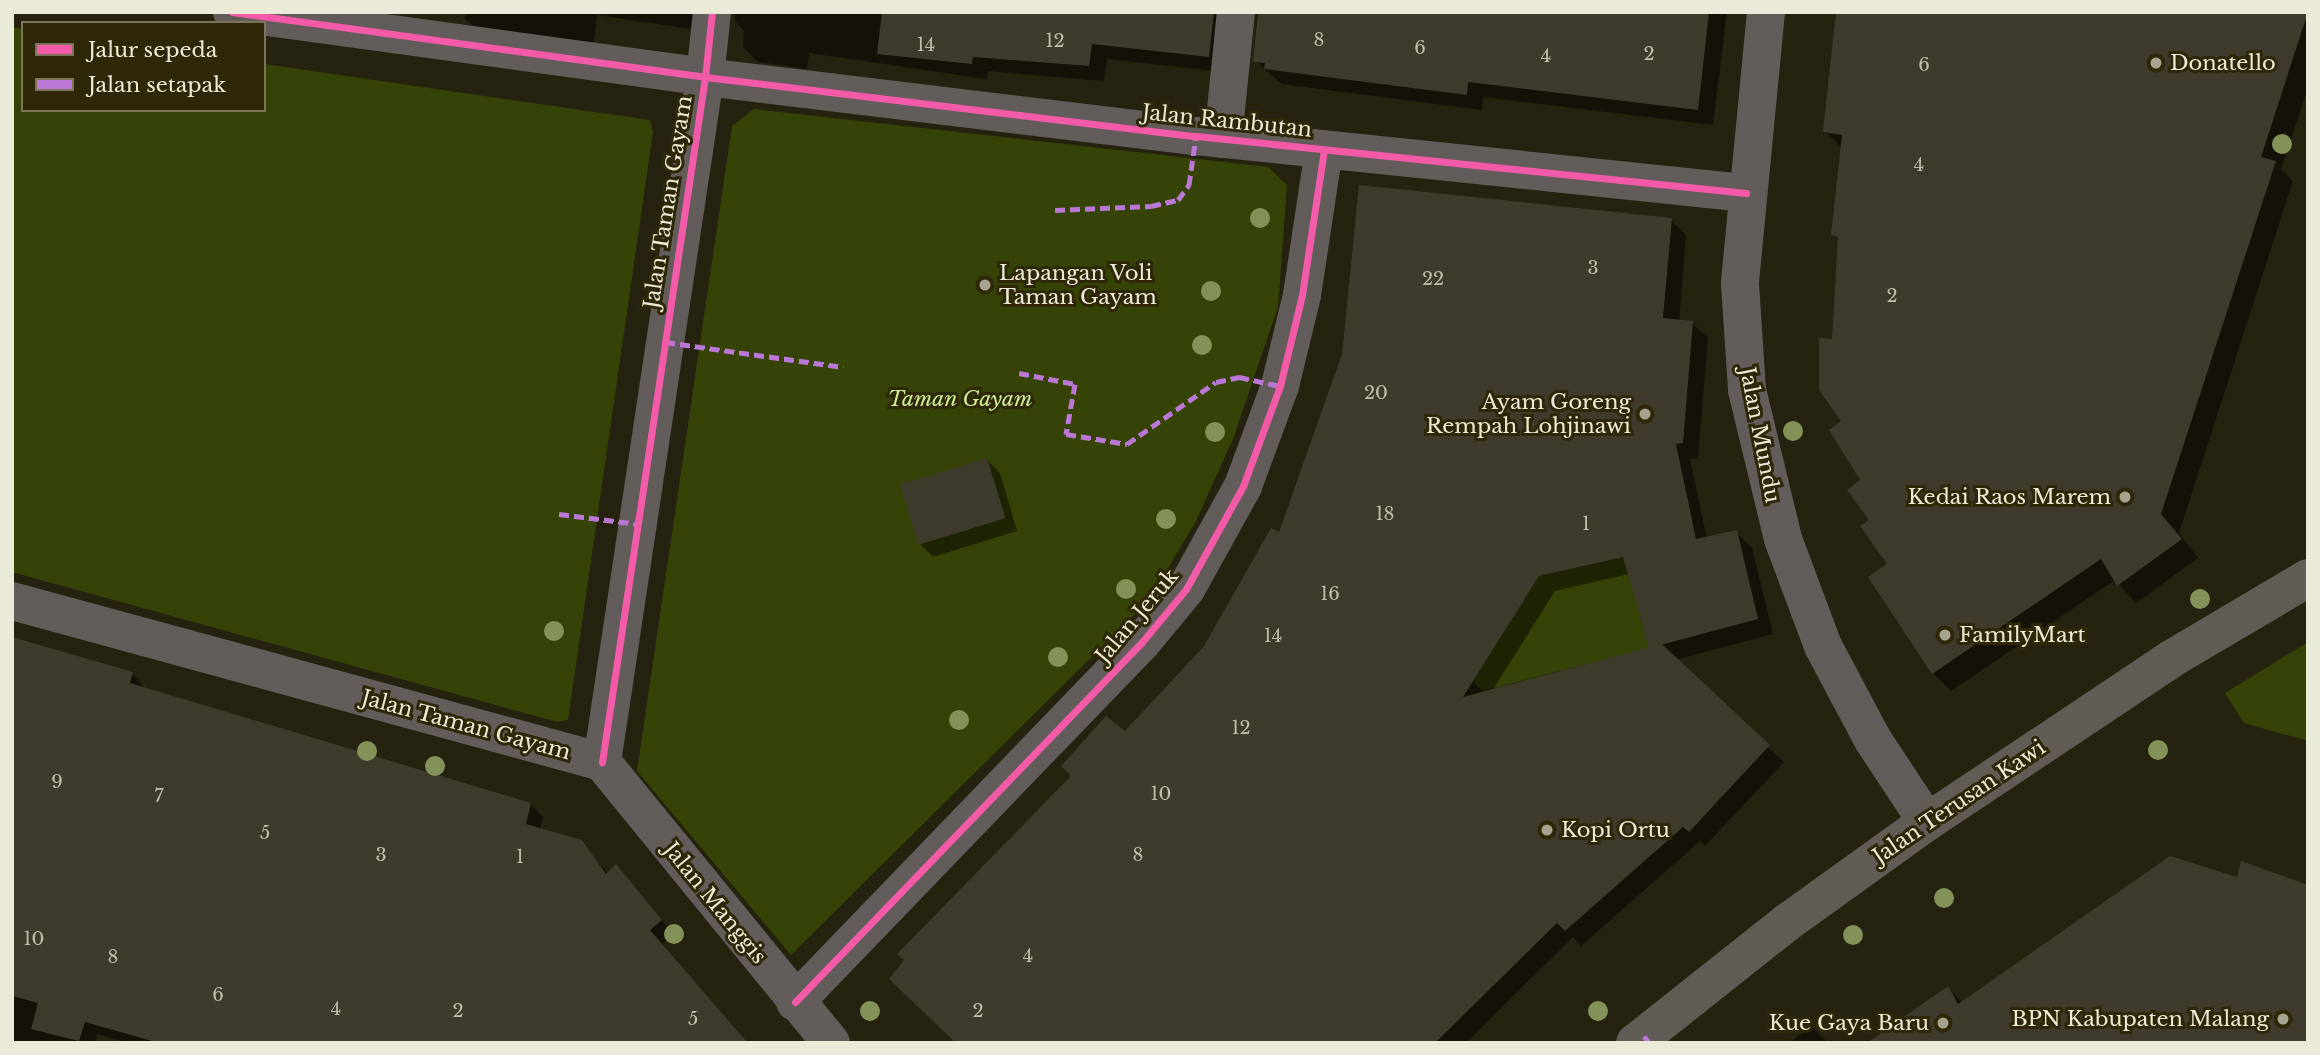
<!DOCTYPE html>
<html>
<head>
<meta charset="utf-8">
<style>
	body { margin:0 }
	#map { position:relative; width:2320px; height:1055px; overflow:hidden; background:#262210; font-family:"Libre Baskerville",serif }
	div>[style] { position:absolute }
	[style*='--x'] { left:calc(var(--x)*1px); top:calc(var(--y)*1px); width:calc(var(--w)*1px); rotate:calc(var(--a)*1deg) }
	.green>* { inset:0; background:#354406 }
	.shadow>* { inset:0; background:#0007 }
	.building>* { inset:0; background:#3e3b2d; transform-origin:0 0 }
	.minor>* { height:38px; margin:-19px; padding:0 19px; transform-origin:19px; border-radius:19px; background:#625d5b }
	.major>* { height:38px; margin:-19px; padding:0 19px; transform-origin:19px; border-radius:19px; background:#625c56 }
	.quiet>* { height:5px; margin-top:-2.5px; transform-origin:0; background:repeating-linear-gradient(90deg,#ba77d6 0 10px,transparent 0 15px) }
	.cycleway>* { height:7px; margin:-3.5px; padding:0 3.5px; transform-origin:3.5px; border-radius:3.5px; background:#f35aa7 }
	.trees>* { width:20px; height:20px; margin:-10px; border-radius:50%; background:#829258 }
	.dots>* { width:19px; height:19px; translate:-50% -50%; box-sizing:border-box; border:4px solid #2e2808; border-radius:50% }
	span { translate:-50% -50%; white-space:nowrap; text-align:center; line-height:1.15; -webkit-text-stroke:6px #2e2808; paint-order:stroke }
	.number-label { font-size:18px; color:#c0beac }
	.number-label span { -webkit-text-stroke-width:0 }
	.poi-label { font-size:21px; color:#ebe9d7 }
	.left { translate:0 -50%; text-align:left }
	.right { translate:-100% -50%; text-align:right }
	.street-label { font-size:21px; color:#ebe9d7 }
	.park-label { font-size:21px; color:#cded93; font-style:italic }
	.frame { position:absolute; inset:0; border:14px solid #ebe9d7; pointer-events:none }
	.legend { position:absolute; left:21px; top:21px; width:245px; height:91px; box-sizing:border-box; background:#2e2808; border:2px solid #7a755b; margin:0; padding:9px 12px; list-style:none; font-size:21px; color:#ebe9d7 }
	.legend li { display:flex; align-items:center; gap:14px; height:35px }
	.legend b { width:35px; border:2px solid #7a755b }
</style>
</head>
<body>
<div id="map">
	<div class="green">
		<i style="clip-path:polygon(12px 27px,23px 29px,23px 110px,264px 110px,264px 64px,650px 120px,653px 132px,568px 720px,557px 722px,12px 572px)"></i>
		<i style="clip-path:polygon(754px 109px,1268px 167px,1287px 185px,1278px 307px,1233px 439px,1196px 521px,1149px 600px,791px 955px,637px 771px,732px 126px)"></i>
		<i style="clip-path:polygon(1473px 542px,1541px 576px,1666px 546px,1677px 591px,1636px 601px,1649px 648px,1482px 691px,1473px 681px,1507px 626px,1447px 590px)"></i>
		<i style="clip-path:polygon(2308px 642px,2308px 741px,2244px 723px,2225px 693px)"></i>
	</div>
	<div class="shadow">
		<i style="clip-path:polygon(466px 12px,714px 12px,705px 31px,597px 15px,593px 48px,481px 33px,465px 18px)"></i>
		<i style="clip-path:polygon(734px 12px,1239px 12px,1225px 72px,1107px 59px,1104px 81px,988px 71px,987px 79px,809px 53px,807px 69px,758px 62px,743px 47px,744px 31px,735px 21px)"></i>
		<i style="clip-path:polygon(1257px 12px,1727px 12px,1713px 125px,1483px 97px,1482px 110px,1282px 84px,1255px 61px)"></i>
		<i style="clip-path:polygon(2308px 12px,2308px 88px,2281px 169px,2293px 181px,2179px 533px,2198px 558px,2136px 603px,2115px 580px,1951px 691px,1933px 673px,1871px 521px,1843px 421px,1833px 341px,1840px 241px,1833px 234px,1842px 148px,1825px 131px)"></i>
		<i style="clip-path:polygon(evenodd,1671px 220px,1686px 235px,1679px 322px,1692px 323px,1708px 338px,1698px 458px,1690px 459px,1707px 539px,1736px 532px,1752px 548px,1773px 634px,1675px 660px,1784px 762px,1705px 846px,1700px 841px,1581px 946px,1573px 937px,1466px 1043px,956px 1043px,1125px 733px,1205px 647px,1280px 535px,1671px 220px,1629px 574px,1652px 649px,1492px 691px,1555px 591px,1629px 574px)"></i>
		<i style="clip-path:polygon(987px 460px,1000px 473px,1017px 531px,933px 557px,920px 544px)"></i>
		<i style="clip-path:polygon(12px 640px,133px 674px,145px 689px,530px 804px,543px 817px,540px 830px,581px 842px,608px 874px,628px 879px,673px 934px,662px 944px,748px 1043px,129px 1043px,97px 1034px,95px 1043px,12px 1043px)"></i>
		<i style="clip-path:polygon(2238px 879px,2308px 887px,1870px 1043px,1948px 988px,1963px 1003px)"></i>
		<i style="clip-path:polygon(1811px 1026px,1828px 1043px,1789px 1043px)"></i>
	</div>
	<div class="building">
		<i style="clip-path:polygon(882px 12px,1214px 12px,1209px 57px,1092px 44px,1089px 66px,973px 57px,972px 64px,877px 54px)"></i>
		<i style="clip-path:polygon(1258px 12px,1709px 12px,1698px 110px,1468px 82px,1467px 95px,1264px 69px,1265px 63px,1253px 62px)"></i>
		<i style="clip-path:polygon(1836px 12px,2308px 12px,2261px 157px,2276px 161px,2161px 514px,2182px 539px,2117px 586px,2101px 559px,1932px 674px,1868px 577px,1887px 564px,1860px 526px,1869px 520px,1847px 490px,1860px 480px,1829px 430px,1841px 421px,1819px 390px,1819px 338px,1832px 339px,1838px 237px,1831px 235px,1842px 135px,1823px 132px)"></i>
		<i style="clip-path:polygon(1359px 185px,1672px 218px,1663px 318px,1693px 321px,1683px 443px,1676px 444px,1696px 539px,1737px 530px,1758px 619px,1649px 648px,1623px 557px,1539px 576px,1463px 697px,1662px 644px,1770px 745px,1689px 832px,1683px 827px,1565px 931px,1557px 923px,1435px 1043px,956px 1043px,889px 979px,904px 960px,897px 954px,1071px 776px,1061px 766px,1106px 716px,1125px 731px,1204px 646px,1271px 528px,1279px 532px,1342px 354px)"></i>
		<i style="left:987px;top:458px;width:63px;height:91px;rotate:73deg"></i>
		<i style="clip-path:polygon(12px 637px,133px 672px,130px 683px,531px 803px,526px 824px,582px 840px,606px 874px,616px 864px,662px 920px,650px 930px,748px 1043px,159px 1043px,85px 1022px,79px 1041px,31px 1029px,38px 1003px,12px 996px)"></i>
		<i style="clip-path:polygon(2170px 856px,2237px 877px,2241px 861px,2308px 885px,2308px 1043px,1867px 1043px,1948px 986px,1958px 1004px)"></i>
	</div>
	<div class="minor">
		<i style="--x:232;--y:12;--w:477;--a:7.8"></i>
		<i style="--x:705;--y:77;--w:693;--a:98.55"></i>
		<i style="--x:712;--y:12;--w:65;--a:96.1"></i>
		<i style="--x:705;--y:77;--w:495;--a:6.9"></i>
		<i style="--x:1196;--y:136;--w:553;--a:5.92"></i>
		<i style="--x:1766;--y:12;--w:273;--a:95.5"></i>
		<i style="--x:1740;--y:284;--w:106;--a:86.2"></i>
		<i style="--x:1747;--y:390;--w:153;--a:76.4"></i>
		<i style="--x:1783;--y:539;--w:114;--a:69.5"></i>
		<i style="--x:1823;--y:646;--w:106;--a:62"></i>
		<i style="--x:1873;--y:740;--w:98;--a:56.6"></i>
		<i style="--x:1223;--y:139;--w:128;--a:-84.2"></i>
		<i style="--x:12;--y:601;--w:612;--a:15.26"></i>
		<i style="--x:602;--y:762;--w:362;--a:50.8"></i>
		<i style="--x:795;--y:1002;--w:500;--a:-46.05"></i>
		<i style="--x:1142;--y:642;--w:69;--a:-50.3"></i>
		<i style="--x:1186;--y:589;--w:118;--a:-61"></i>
		<i style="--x:1243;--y:486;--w:107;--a:-69.7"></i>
		<i style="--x:1280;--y:386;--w:94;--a:-76.4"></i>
		<i style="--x:1302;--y:295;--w:147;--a:-81.4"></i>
	</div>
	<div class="major">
		<i style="--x:1635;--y:1043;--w:196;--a:-38.4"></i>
		<i style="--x:1789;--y:921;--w:170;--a:-35.7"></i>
		<i style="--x:1927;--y:822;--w:293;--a:-33.7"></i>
		<i style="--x:2171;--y:659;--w:159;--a:-30.6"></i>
	</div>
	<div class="quiet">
		<i style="--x:1055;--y:210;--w:96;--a:-2.4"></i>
		<i style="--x:1151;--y:206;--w:28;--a:-13"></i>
		<i style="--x:1178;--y:200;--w:19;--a:-54"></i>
		<i style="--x:1189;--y:185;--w:49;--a:-81.9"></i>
		<i style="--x:665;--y:342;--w:180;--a:8"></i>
		<i style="--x:1019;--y:373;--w:57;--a:11.1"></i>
		<i style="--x:1075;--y:384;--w:51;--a:100.2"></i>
		<i style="--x:1066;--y:434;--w:62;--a:9.3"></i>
		<i style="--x:1127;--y:444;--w:108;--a:-34.9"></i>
		<i style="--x:1216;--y:382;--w:24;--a:-12"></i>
		<i style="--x:1239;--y:377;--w:42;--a:12.4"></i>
		<i style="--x:559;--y:514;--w:80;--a:7.2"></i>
		<i style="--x:1644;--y:1036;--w:9;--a:54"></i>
	</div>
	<div class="cycleway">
		<i style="--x:232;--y:12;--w:477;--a:7.8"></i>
		<i style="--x:705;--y:77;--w:693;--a:98.55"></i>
		<i style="--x:712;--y:12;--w:65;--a:96.1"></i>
		<i style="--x:705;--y:77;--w:495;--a:6.9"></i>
		<i style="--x:1196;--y:136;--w:553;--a:5.92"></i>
		<i style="--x:795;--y:1002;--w:500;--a:-46.05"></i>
		<i style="--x:1142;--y:642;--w:69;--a:-50.3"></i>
		<i style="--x:1186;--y:589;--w:118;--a:-61"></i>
		<i style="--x:1243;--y:486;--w:107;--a:-69.7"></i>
		<i style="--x:1280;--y:386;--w:94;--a:-76.4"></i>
		<i style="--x:1302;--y:295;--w:147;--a:-81.4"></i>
	</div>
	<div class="trees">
		<i style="left:2282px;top:144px"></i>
		<i style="left:1260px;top:218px"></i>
		<i style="left:1211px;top:291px"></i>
		<i style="left:1202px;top:345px"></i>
		<i style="left:1793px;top:431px"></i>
		<i style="left:1215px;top:432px"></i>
		<i style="left:1166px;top:519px"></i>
		<i style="left:1126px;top:589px"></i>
		<i style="left:2200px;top:599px"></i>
		<i style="left:554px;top:631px"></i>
		<i style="left:1058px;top:657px"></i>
		<i style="left:959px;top:720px"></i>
		<i style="left:2158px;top:750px"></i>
		<i style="left:367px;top:751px"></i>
		<i style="left:435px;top:766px"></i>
		<i style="left:1944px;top:898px"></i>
		<i style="left:674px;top:934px"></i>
		<i style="left:1853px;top:935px"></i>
		<i style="left:870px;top:1011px"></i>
		<i style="left:1598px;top:1011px"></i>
	</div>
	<div class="dots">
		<i style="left:2156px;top:63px;background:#a6a391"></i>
		<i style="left:985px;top:285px;background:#a6a391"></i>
		<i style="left:1645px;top:414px;background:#a6a391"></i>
		<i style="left:2125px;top:497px;background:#a6a391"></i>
		<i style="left:1945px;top:635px;background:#a6a391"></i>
		<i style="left:1547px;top:830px;background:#a6a391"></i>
		<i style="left:2283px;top:1019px;background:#a6a391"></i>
		<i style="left:1943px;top:1023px;background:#a6a391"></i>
	</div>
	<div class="number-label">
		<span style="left:1319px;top:40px">8</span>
		<span style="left:1055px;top:41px">12</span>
		<span style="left:926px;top:45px">14</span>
		<span style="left:1420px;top:48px">6</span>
		<span style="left:1649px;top:54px">2</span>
		<span style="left:1546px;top:56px">4</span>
		<span style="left:1924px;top:65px">6</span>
		<span style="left:1919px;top:165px">4</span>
		<span style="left:1593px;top:268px">3</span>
		<span style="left:1433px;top:279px">22</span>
		<span style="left:1892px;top:296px">2</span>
		<span style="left:1376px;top:393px">20</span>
		<span style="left:1385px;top:514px">18</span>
		<span style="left:1586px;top:524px">1</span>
		<span style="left:1330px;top:594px">16</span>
		<span style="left:1273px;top:636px">14</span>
		<span style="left:1241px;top:728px">12</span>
		<span style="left:57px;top:782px">9</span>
		<span style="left:1161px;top:794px">10</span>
		<span style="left:159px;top:796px">7</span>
		<span style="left:265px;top:833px">5</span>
		<span style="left:381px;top:855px">3</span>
		<span style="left:1138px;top:855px">8</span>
		<span style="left:520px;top:857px">1</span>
		<span style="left:34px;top:939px">10</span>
		<span style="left:1028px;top:956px">4</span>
		<span style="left:113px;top:957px">8</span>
		<span style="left:218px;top:995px">6</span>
		<span style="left:336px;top:1009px">4</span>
		<span style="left:458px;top:1011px">2</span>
		<span style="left:978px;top:1011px">2</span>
		<span style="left:693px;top:1019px">5</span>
	</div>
	<div class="poi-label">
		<span class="left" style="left:2170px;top:63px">Donatello</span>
		<span class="left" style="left:999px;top:285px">Lapangan Voli<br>Taman Gayam</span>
		<span class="right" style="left:1631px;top:414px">Ayam Goreng<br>Rempah Lohjinawi</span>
		<span class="right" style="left:2111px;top:497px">Kedai Raos Marem</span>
		<span class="left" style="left:1959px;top:635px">FamilyMart</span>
		<span class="left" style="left:1561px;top:830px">Kopi Ortu</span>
		<span class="right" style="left:2269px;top:1019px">BPN Kabupaten Malang</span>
		<span class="right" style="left:1929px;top:1023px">Kue Gaya Baru</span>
	</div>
	<div class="street-label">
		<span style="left:1227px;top:121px;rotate:6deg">Jalan Rambutan</span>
		<span style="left:668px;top:202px;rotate:-81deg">Jalan Taman Gayam</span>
		<span style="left:1760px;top:435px;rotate:79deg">Jalan Mundu</span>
		<span style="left:1137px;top:616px;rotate:-50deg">Jalan Jeruk</span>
		<span style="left:466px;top:725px;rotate:15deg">Jalan Taman Gayam</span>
		<span style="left:1959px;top:802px;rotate:-34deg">Jalan Terusan Kawi</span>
		<span style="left:715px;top:903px;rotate:51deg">Jalan Manggis</span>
	</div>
	<div class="park-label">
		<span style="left:960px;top:399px">Taman Gayam</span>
	</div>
	<div class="frame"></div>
	<ul class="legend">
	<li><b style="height:9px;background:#f35aa7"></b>Jalur sepeda</li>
	<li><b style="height:9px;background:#ba77d6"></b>Jalan setapak</li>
	</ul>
</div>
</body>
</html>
